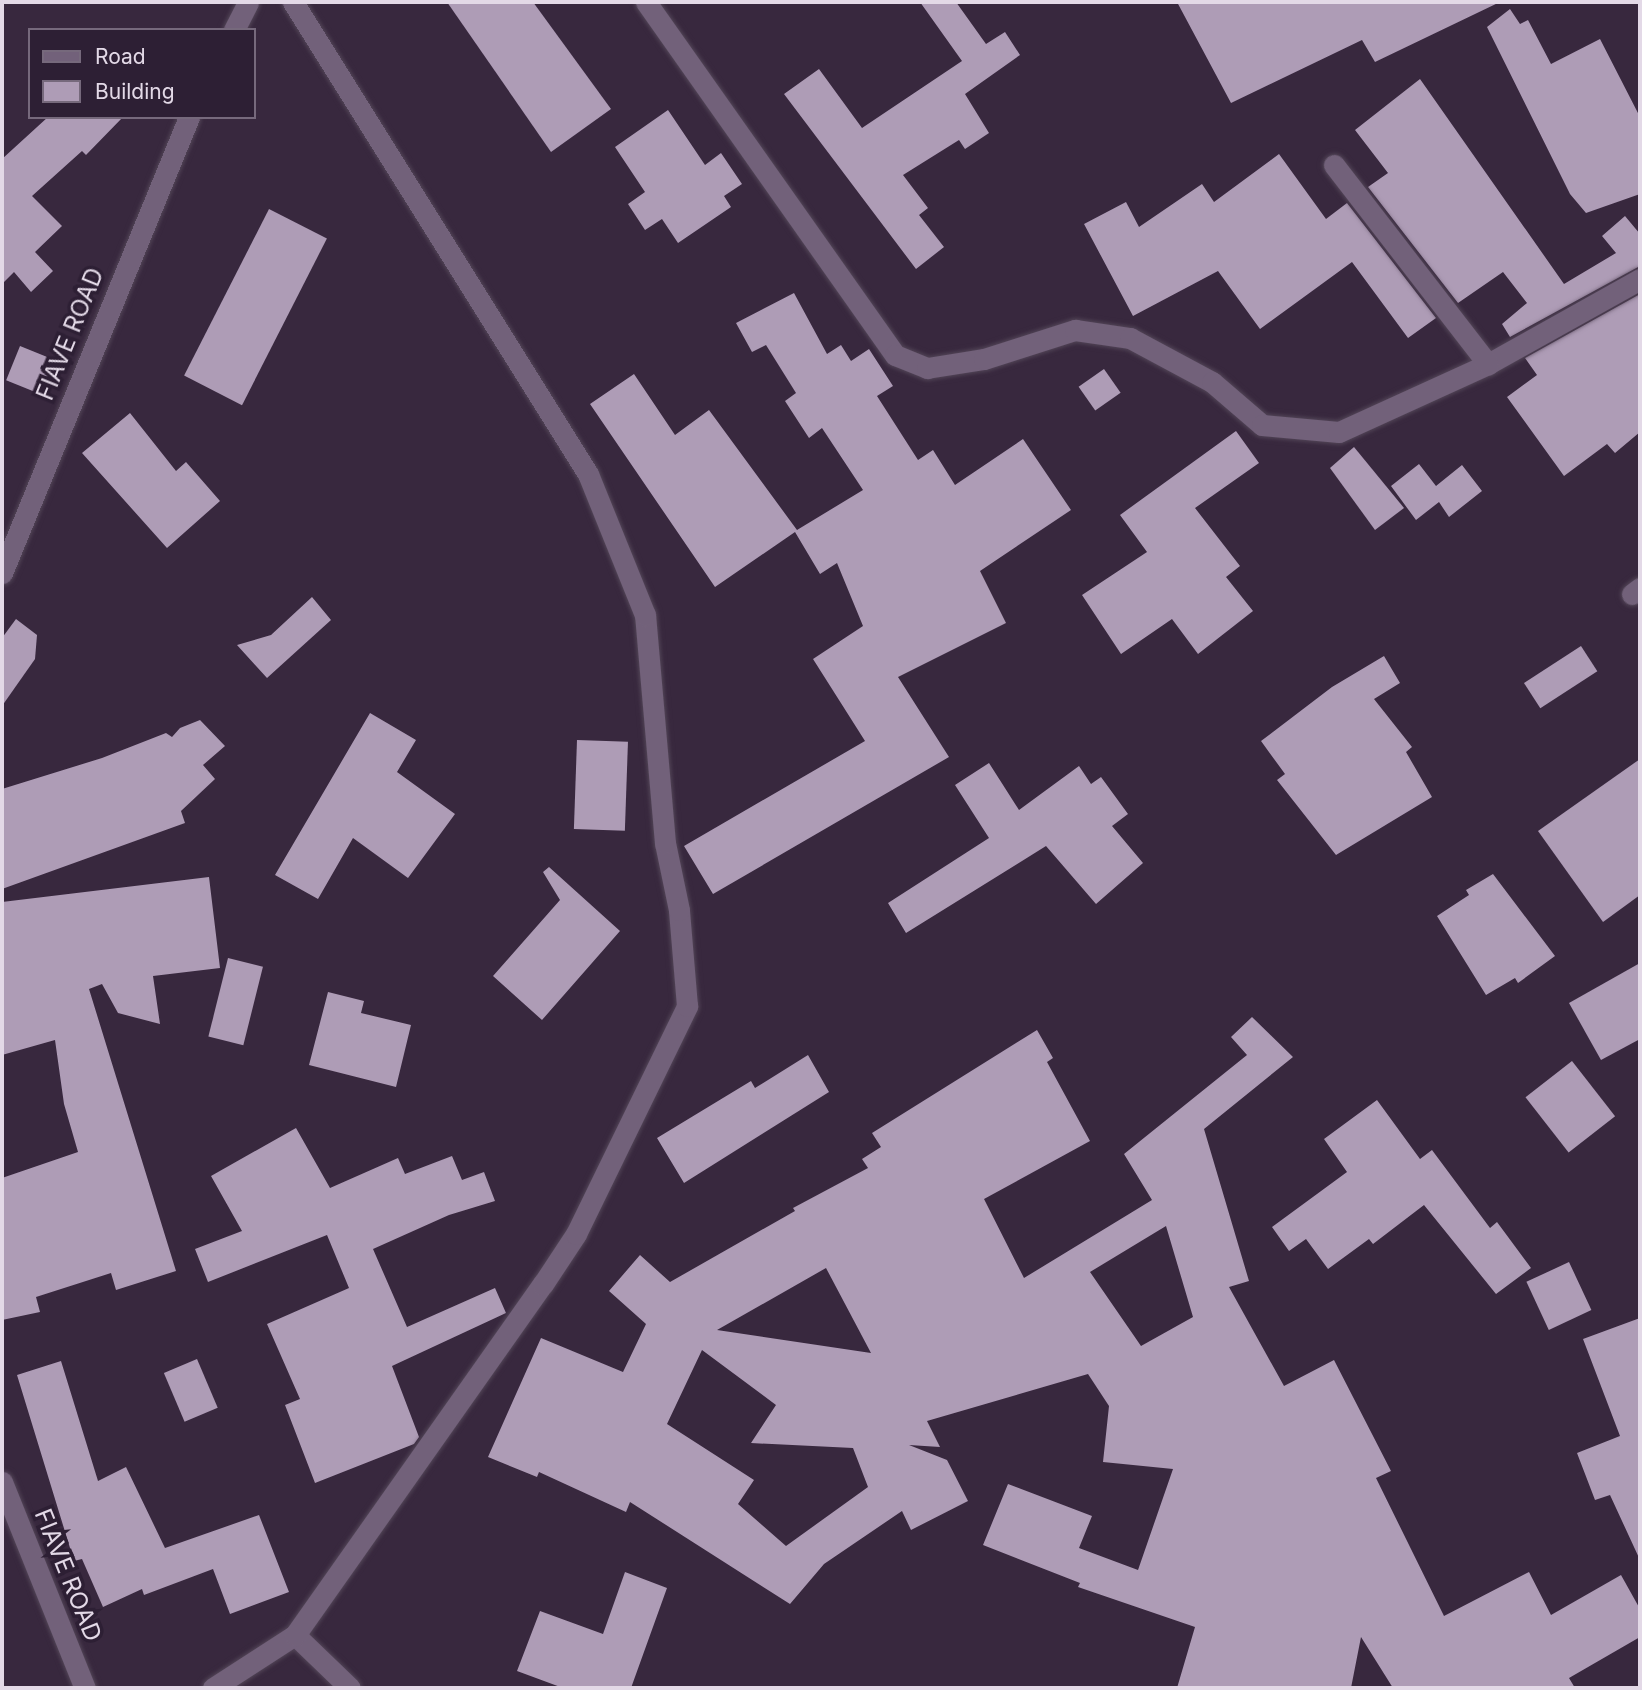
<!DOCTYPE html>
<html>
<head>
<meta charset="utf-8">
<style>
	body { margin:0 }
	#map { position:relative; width:1642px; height:1690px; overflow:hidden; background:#38283e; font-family:Inter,sans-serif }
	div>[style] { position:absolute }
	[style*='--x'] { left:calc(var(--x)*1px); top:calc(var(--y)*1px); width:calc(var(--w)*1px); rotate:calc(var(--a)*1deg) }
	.building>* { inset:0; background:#ae9cb6; transform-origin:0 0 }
	.roads { filter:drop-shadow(0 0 2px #524557) drop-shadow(0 0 2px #524557) }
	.minor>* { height:21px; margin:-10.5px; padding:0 10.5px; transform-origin:10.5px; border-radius:10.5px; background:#72617a }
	span { translate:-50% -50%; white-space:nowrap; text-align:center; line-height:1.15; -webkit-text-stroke:7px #2d1f34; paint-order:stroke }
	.street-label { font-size:24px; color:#e3d9e7 }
	.frame { position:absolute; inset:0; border:4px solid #e3d9e7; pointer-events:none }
	.legend { position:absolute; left:28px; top:28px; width:228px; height:91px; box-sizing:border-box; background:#2d1f34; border:2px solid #76697c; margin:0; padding:9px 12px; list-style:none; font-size:21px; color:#e3d9e7 }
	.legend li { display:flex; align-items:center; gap:14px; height:35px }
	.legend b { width:35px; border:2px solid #76697c }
</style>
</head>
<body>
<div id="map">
	<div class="building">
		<i style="clip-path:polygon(447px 2px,533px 2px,611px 109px,551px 152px)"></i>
		<i style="clip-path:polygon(920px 2px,956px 2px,986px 44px,1005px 32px,1020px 55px,965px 94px,989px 133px,965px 149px,959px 140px,903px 175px,928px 208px,919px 215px,944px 247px,916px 269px,784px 94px,819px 69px,862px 128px,962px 61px)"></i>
		<i style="clip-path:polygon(1177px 2px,1500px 2px,1375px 62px,1362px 40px,1231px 103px)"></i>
		<i style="clip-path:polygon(1510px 9px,1520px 24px,1528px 20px,1551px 64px,1600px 39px,1640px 117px,1640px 194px,1586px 213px,1570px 194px,1487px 27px)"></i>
		<i style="clip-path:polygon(1420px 79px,1564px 284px,1616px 253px,1602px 236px,1625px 216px,1640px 234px,1640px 266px,1510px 337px,1502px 324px,1527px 303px,1503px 272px,1458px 303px,1368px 187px,1388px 173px,1355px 130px)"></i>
		<i style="clip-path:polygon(668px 110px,705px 165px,721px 153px,742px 184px,724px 196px,731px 207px,678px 243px,662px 219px,645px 230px,628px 204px,645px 192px,615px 147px)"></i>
		<i style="clip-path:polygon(48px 117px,123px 117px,86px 155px,82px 151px,32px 196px,62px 226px,35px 252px,53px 271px,31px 292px,14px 272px,2px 284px,2px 159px)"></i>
		<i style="clip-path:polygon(1279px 154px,1326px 219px,1347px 203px,1436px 318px,1408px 338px,1352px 262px,1260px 329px,1218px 271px,1133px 316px,1084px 224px,1126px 202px,1139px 227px,1202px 184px,1214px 202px)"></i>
		<i style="left:269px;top:209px;width:65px;height:187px;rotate:27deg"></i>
		<i style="clip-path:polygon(794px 293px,827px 354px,841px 345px,851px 361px,869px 349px,893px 386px,877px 396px,918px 460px,933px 450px,955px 485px,1023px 439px,1071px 510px,980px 571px,1006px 623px,898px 677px,949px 757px,713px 894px,684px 846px,865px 741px,813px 659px,863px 626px,837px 563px,820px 574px,795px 532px,715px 587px,590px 404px,634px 374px,675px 435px,709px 410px,797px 530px,863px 490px,822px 428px,809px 438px,785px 401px,796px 393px,766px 345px,752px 352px,736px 323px)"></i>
		<i style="clip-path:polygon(1640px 294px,1640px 432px,1615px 453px,1607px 444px,1564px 476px,1507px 397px,1537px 375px,1525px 358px)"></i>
		<i style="left:20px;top:346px;width:40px;height:37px;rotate:22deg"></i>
		<i style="left:1104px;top:369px;width:29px;height:31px;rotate:55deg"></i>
		<i style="clip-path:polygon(130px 413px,176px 471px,186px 462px,220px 501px,167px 548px,82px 453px)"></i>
		<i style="clip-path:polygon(1236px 431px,1259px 463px,1195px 508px,1240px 566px,1226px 577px,1253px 611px,1198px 654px,1172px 619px,1121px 654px,1082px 595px,1147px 552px,1120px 515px)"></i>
		<i style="clip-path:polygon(1354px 447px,1404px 508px,1375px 530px,1330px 468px)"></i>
		<i style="clip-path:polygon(1419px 464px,1436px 486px,1462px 465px,1482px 491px,1449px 517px,1439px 502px,1416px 520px,1391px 486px)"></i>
		<i style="clip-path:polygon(312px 597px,331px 620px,267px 678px,237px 645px,271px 635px)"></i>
		<i style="clip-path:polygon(16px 619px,37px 635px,35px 659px,2px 706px,2px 638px)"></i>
		<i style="left:1581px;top:646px;width:30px;height:68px;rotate:57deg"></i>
		<i style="clip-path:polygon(1384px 656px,1400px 683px,1374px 699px,1412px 747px,1406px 752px,1432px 797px,1336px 855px,1277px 780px,1285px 774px,1261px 741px,1332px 687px)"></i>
		<i style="clip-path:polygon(370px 713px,416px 740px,397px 772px,455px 814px,408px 878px,353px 838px,318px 899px,275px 875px)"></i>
		<i style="clip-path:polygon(200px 720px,225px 746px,203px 765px,215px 779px,181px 811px,185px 823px,2px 889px,2px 789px,102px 758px,166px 733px,172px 737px,180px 728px)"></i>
		<i style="left:577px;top:740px;width:51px;height:89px;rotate:2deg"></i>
		<i style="clip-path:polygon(1640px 759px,1640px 895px,1603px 922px,1538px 831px)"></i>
		<i style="clip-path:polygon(989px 763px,1019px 810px,1079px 766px,1091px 784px,1101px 777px,1128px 814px,1112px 826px,1143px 863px,1096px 904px,1046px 846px,906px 933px,888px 903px,989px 838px,955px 785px)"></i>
		<i style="clip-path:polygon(549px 867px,620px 931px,542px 1020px,493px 976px,560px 900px,543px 872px)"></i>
		<i style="clip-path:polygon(1493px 874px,1555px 956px,1518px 983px,1515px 978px,1486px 995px,1437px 916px,1469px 895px,1466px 890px)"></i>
		<i style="clip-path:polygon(209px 877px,220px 968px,153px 976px,160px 1024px,118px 1013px,102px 984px,89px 989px,176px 1271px,116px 1290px,111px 1273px,36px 1297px,40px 1312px,2px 1320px,2px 1178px,78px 1152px,64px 1104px,55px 1040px,2px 1055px,2px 902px)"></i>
		<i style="left:228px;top:958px;width:36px;height:81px;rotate:14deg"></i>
		<i style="clip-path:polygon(1640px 963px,1640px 1039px,1601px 1060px,1569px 1003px)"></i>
		<i style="clip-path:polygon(328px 992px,364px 1001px,361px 1013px,411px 1025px,396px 1087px,309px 1065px)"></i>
		<i style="clip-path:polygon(evenodd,1252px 1017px,1293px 1057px,1204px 1129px,1249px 1281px,1229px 1287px,1284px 1386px,1334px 1360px,1391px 1471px,1376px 1478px,1444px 1616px,1529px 1572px,1551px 1615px,1621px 1575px,1640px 1609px,1640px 1637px,1569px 1678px,1575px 1688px,1393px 1688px,1361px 1637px,1351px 1688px,1177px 1688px,1195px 1627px,1078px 1587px,1080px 1583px,983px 1545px,1008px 1484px,1092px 1516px,1079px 1548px,1138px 1570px,1173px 1469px,1103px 1462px,1109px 1406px,1088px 1374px,927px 1421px,940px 1447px,909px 1445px,947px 1460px,968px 1501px,911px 1530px,902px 1511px,824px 1564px,790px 1604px,630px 1502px,626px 1512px,539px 1472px,537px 1477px,488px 1457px,541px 1338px,623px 1372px,646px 1324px,609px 1291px,640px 1255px,670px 1282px,795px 1211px,793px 1208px,868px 1168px,862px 1159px,881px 1147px,872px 1133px,1037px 1030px,1053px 1058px,1047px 1062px,1090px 1141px,984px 1199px,1024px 1278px,1152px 1200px,1124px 1154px,1247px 1055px,1231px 1037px,1252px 1017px,1166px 1226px,1193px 1317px,1141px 1346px,1090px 1272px,1166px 1226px,1252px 1017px,826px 1268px,871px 1353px,717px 1330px,826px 1268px,1252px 1017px,702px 1350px,776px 1405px,751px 1443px,853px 1448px,868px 1487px,786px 1546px,738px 1504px,754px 1480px,667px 1424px,702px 1350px)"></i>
		<i style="clip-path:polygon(808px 1055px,829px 1092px,684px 1183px,657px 1138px,751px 1081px,755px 1088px)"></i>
		<i style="left:1572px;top:1061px;width:70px;height:59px;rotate:52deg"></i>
		<i style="clip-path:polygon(1377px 1100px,1420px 1159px,1432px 1150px,1490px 1228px,1497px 1222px,1531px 1268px,1496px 1294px,1424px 1205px,1373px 1244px,1369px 1239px,1328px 1269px,1306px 1239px,1289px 1251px,1272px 1227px,1347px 1172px,1324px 1139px)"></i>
		<i style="clip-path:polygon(296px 1128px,330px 1188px,398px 1158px,405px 1174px,452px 1156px,462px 1180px,484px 1172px,495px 1201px,449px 1215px,373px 1249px,407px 1327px,495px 1288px,506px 1313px,392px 1366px,419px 1437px,414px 1444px,315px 1483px,285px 1405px,300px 1399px,267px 1324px,349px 1288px,327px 1235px,208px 1282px,195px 1249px,242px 1231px,211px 1176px)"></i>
		<i style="left:1569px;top:1262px;width:53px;height:47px;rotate:65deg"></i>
		<i style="clip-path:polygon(1640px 1318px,1640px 1560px,1610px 1495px,1595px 1500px,1577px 1453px,1620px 1436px,1583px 1339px)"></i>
		<i style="left:197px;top:1359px;width:53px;height:36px;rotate:67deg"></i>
		<i style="clip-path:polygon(61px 1361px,98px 1481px,126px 1467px,165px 1548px,259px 1515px,289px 1592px,230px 1614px,213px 1569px,144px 1595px,142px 1589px,103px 1607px,82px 1559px,74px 1561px,17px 1375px)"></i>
		<i style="clip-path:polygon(625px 1572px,667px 1588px,631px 1688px,563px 1688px,517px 1671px,540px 1611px,603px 1634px)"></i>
	</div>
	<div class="roads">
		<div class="minor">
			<i style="--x:646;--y:2;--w:432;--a:54.8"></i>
			<i style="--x:895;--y:355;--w:35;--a:22"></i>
			<i style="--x:927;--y:368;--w:58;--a:-9"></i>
			<i style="--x:984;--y:359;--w:96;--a:-17.7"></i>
			<i style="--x:1075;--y:330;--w:56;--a:8.3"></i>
			<i style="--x:1130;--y:338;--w:93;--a:28.2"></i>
			<i style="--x:1212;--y:382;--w:66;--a:40.7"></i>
			<i style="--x:1262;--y:425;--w:77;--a:5.2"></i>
			<i style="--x:1339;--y:432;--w:164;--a:-24.5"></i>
			<i style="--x:1488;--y:364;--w:174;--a:-29.2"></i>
			<i style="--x:234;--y:30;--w:31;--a:-63"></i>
			<i style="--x:1334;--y:165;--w:252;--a:52.3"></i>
			<i style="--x:2;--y:573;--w:493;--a:-67.7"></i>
			<i style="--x:1632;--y:594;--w:10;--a:-37"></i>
			<i style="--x:2;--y:1482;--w:222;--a:68.1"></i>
			<i style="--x:295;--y:1635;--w:76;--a:43.9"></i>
			<i style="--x:213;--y:1688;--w:98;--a:-32.9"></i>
			<i style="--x:295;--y:1635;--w:430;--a:-54.8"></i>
			<i style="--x:543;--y:1284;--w:60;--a:-56.6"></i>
			<i style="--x:576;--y:1234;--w:254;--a:-64"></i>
			<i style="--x:687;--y:1006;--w:96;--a:-94.8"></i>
			<i style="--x:679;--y:910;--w:68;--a:-101.8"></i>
			<i style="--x:665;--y:843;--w:229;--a:-95"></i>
			<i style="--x:645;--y:615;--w:152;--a:-112"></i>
			<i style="--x:588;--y:474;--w:557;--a:-122.01"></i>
		</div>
	</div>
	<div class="street-label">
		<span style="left:70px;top:334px;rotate:-68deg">FIAVE ROAD</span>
		<span style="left:68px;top:1575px;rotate:68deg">FIAVE ROAD</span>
	</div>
	<div class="frame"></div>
	<ul class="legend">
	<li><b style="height:9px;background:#72617a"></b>Road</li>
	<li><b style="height:19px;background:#ae9cb6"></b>Building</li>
	</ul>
</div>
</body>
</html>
